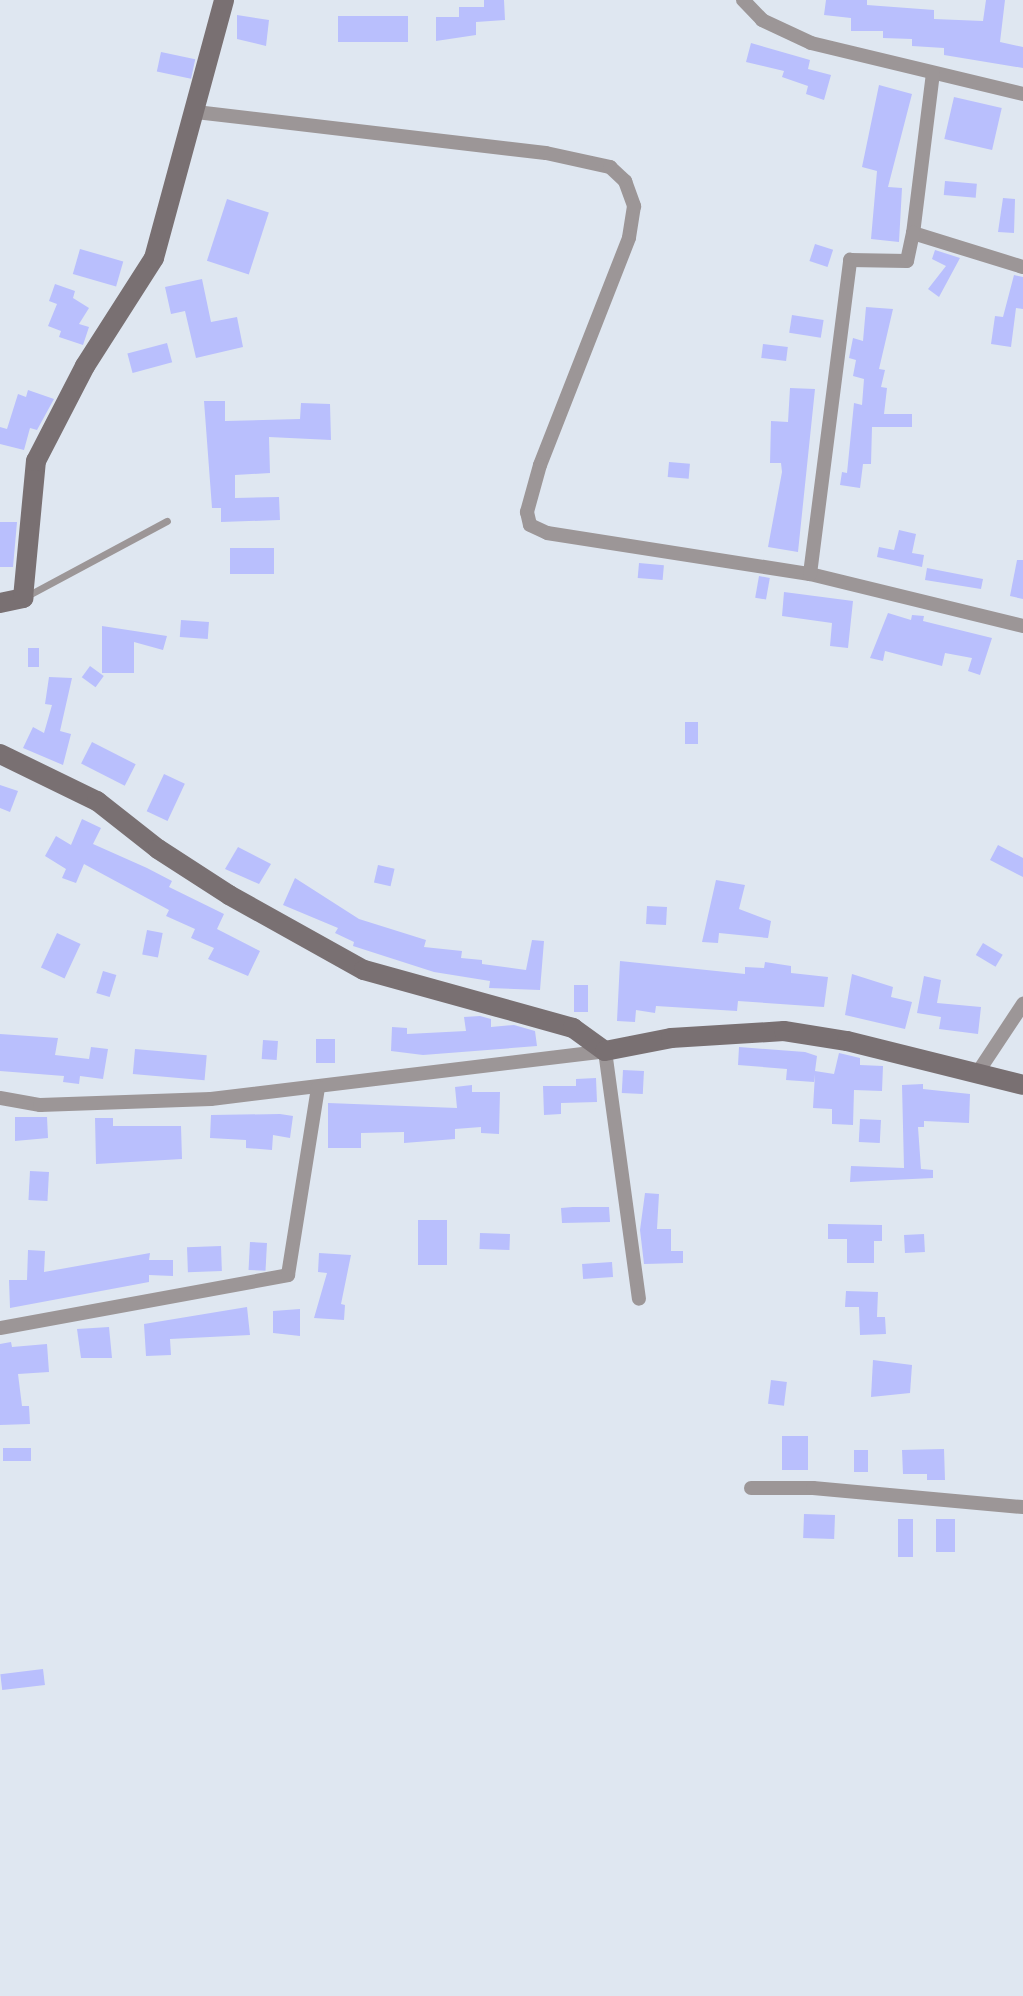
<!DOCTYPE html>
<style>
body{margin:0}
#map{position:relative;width:1023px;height:1996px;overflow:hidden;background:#dfe7f1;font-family:"Space Grotesk",sans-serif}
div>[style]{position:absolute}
.building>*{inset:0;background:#b9bffd;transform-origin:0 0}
.lane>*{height:7px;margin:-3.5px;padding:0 3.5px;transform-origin:3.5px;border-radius:3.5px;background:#9c9697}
.street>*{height:14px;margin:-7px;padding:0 7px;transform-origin:7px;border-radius:7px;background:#9c9697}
.secondary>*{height:20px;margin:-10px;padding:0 10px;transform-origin:10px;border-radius:10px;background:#797072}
span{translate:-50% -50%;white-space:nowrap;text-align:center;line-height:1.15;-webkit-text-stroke:8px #ecf4fe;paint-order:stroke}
</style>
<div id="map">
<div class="building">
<div style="clip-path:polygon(484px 0,504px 0,505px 20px,476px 22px,476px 35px,436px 41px,436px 17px,459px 17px,459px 7px,484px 7px)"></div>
<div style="clip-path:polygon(826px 0,867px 0,867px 5px,934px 10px,934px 19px,983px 21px,986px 0,1005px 0,1000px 42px,1023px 47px,1023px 68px,944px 55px,944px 48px,912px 46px,912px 39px,883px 38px,883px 31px,851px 31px,851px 18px,824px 15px)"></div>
<div style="clip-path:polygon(237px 15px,269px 20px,266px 46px,237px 39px)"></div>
<div style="left:338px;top:16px;width:70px;height:26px"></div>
<div style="clip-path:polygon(751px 43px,810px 60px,808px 69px,831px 75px,824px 100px,806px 94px,808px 86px,782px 77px,784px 71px,746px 62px)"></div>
<div style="left:161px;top:52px;width:35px;height:20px;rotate:12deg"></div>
<div style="clip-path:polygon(879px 85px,912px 94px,888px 187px,902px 188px,899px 242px,871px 239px,877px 171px,862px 167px)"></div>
<div style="left:954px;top:97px;width:49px;height:43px;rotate:13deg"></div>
<div style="left:945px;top:181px;width:32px;height:14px;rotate:5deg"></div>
<div style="clip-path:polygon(1003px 198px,1015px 199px,1014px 233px,998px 232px)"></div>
<div style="left:227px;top:199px;width:44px;height:65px;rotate:18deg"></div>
<div style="left:815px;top:244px;width:19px;height:18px;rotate:18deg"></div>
<div style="left:80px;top:249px;width:45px;height:26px;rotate:16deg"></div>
<div style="clip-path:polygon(935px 250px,960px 258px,939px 297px,928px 289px,946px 266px,932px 259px)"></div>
<div style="clip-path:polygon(1014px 275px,1023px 277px,1023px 309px,1016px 308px,1011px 347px,991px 344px,995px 316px,1003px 317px)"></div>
<div style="clip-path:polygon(202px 279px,211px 322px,237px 317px,243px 347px,196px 358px,185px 311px,171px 314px,165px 287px)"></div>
<div style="clip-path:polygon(55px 284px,75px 291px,73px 298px,89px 308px,79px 324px,89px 327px,83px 345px,59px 337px,61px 331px,48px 326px,57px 304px,49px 301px)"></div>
<div style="clip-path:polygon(866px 307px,893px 309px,879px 369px,885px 370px,881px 387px,887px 388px,884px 414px,912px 414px,912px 427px,872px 427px,871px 464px,863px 464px,860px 488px,840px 485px,842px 472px,847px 473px,854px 403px,862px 405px,864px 379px,853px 376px,856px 360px,849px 358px,853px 338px,863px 341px)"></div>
<div style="left:792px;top:315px;width:32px;height:18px;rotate:9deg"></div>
<div style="left:167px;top:343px;width:20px;height:41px;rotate:75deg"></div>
<div style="left:763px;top:344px;width:25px;height:14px;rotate:7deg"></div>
<div style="clip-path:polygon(790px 388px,815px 389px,798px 552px,768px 547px,782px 472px,781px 463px,770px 463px,771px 421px,788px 422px)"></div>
<div style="clip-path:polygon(28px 390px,54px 399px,37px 430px,30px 428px,24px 450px,0 444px,0 427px,7px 429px,18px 394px,26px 397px)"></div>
<div style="clip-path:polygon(204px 401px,225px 401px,225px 421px,300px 419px,301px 403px,330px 404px,331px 440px,269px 437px,270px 473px,235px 475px,235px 498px,279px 497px,280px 520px,221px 522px,221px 508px,212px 508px)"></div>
<div style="left:669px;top:462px;width:21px;height:15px;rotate:5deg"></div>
<div style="clip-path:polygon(0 522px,17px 522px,13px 567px,0 567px)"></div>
<div style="clip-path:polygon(899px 530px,916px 534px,912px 553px,924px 555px,922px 567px,877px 557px,879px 547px,894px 550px)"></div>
<div style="left:230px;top:548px;width:44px;height:26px"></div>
<div style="clip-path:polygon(1017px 560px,1023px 560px,1023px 599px,1010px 596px)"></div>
<div style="left:639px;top:563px;width:25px;height:15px;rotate:5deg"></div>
<div style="clip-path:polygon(927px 568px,983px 579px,981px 589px,925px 580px)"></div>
<div style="left:759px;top:576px;width:11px;height:22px;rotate:10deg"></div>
<div style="clip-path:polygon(784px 592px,853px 601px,848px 648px,830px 646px,832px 623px,782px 616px)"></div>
<div style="clip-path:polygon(888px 613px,911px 620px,912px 615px,924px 616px,923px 621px,992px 638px,980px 675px,968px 671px,972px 658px,945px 653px,942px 666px,885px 651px,883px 661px,870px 658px)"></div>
<div style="left:181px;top:620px;width:28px;height:17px;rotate:4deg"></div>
<div style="clip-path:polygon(102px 626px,167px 636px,163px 650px,134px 642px,134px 673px,102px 673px)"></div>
<div style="left:28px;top:648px;width:11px;height:19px"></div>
<div style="left:90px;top:666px;width:17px;height:14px;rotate:36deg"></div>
<div style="clip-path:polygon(49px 677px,72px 678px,60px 731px,71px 734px,63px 765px,23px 748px,33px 727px,44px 733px,52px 705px,45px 704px)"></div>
<div style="left:685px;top:722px;width:13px;height:22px"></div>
<div style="left:92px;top:742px;width:49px;height:24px;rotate:27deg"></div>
<div style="left:164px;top:774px;width:23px;height:41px;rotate:25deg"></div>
<div style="clip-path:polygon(0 785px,18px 791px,10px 812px,0 808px)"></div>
<div style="clip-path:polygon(82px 819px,101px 828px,93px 844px,147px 868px,172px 881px,169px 887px,224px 914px,217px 929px,260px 951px,248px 976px,208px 959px,214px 948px,191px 938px,195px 929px,166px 916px,169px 910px,84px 864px,76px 883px,62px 878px,66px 869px,45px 856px,56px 836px,71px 845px)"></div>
<div style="clip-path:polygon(998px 845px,1023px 858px,1023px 877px,990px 860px)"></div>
<div style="clip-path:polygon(238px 847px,271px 864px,259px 884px,225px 869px)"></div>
<div style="left:378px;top:865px;width:17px;height:18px;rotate:13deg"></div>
<div style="clip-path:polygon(295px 878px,359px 919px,426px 940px,424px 947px,462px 951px,461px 958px,482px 960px,482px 964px,526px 970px,532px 940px,544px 941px,540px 990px,489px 988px,490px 981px,434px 972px,353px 946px,354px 942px,335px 933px,338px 928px,283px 905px)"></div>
<div style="clip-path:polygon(716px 880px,745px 885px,739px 909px,771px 921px,768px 938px,719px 933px,718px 943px,702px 942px)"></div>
<div style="left:647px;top:906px;width:20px;height:18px;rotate:3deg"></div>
<div style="left:147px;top:930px;width:16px;height:25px;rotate:11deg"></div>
<div style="left:57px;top:933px;width:26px;height:38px;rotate:25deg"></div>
<div style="left:983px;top:943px;width:23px;height:14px;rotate:31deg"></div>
<div style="clip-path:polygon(620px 961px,745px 974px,745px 967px,764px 968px,765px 962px,791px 966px,791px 973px,828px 977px,824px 1007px,738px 1001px,737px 1011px,656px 1006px,655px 1013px,636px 1010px,635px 1022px,617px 1021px)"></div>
<div style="left:103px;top:971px;width:14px;height:23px;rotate:17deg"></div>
<div style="clip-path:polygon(852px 974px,893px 987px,891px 997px,912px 1002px,905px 1029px,845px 1015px)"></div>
<div style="clip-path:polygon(924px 976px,941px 980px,937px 1003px,981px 1007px,978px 1034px,939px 1029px,941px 1017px,917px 1013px)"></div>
<div style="left:574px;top:985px;width:14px;height:27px"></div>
<div style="clip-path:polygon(480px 1016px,491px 1019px,491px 1027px,514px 1025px,535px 1031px,537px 1046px,423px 1055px,391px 1051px,392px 1027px,407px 1028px,407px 1034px,466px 1031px,464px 1017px)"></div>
<div style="clip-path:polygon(0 1034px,58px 1038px,55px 1055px,89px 1059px,91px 1047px,108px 1049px,103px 1079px,80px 1076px,79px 1084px,63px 1082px,64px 1076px,0 1071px)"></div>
<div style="left:316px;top:1039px;width:19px;height:24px"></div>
<div style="left:263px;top:1040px;width:15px;height:19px;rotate:4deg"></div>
<div style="clip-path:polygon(739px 1047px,805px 1052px,817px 1056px,815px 1071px,834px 1074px,839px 1053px,860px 1058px,860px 1065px,883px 1066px,882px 1091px,854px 1090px,853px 1125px,832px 1124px,832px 1109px,813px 1108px,815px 1074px,814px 1082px,786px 1080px,787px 1069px,738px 1065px)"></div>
<div style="left:135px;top:1049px;width:72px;height:25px;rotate:5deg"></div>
<div style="left:623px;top:1070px;width:21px;height:23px;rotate:3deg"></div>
<div style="clip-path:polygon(596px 1078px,597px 1102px,561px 1103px,561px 1114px,544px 1115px,543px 1086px,576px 1086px,576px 1079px)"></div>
<div style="clip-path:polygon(923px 1084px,923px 1089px,970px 1094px,969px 1123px,924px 1121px,924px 1127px,918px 1127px,921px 1169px,933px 1170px,933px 1178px,850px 1182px,851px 1166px,904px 1168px,902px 1085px)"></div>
<div style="clip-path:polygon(472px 1085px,472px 1092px,500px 1092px,499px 1134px,481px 1133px,481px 1127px,455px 1129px,455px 1139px,404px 1143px,404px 1132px,361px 1133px,361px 1148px,328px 1148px,328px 1103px,457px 1108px,455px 1087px)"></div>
<div style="clip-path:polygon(280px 1114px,293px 1116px,290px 1138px,273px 1135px,272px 1150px,246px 1148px,246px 1140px,210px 1138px,211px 1115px)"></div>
<div style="clip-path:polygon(15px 1117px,47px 1117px,48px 1138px,15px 1141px)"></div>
<div style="clip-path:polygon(95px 1118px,113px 1118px,113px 1126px,181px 1126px,182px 1159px,96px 1164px)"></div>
<div style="left:860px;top:1119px;width:21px;height:23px;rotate:3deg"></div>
<div style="left:30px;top:1171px;width:19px;height:29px;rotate:3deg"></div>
<div style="clip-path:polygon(645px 1193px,659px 1194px,657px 1229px,671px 1229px,671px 1251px,683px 1251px,683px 1263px,644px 1264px,640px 1230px)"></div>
<div style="clip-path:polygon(573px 1207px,609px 1207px,610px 1222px,562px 1223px,561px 1208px)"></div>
<div style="left:418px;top:1220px;width:29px;height:45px"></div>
<div style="clip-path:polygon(828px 1224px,882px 1225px,882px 1241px,874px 1241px,874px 1263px,847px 1263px,847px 1239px,828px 1239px)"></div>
<div style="left:480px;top:1233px;width:30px;height:16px;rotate:2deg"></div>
<div style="left:924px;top:1234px;width:18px;height:20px;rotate:87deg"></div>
<div style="left:250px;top:1242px;width:17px;height:28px;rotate:3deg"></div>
<div style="left:221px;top:1246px;width:25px;height:34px;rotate:88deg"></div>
<div style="clip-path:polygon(28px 1250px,45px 1251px,44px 1272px,150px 1253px,149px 1260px,173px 1260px,173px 1276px,149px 1275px,149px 1282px,10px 1308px,9px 1280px,27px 1280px)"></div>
<div style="clip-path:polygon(319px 1253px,351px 1255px,341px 1304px,345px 1305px,344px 1320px,314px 1318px,327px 1273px,318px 1272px)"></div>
<div style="left:612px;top:1262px;width:15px;height:30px;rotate:86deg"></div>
<div style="clip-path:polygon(846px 1291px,878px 1292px,877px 1317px,885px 1317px,886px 1334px,860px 1335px,859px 1307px,845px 1307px)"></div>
<div style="clip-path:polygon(247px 1307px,250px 1335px,170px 1339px,171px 1355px,146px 1356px,144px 1324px)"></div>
<div style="clip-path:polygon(300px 1309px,300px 1336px,273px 1333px,273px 1311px)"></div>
<div style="clip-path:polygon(109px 1327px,112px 1358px,81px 1358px,77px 1329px)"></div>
<div style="clip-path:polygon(11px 1342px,12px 1347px,47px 1344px,49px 1372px,18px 1374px,22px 1406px,29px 1406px,30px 1424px,0 1425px,0 1344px)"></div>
<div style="clip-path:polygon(873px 1360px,912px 1365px,910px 1393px,871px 1397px)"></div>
<div style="left:771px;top:1380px;width:16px;height:24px;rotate:7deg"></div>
<div style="left:782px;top:1436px;width:26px;height:34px"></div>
<div style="left:3px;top:1448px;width:28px;height:13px"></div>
<div style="clip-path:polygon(944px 1449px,945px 1480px,927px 1480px,927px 1474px,903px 1474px,902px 1450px)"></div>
<div style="left:854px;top:1450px;width:14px;height:22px"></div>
<div style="left:804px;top:1514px;width:31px;height:24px;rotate:2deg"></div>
<div style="left:913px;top:1519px;width:38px;height:15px;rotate:90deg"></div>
<div style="left:936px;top:1519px;width:19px;height:33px"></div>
<div style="left:43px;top:1669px;width:16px;height:43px;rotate:83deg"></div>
</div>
<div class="lane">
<div style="left:25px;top:597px;width:161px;rotate:-28.2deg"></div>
</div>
<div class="street">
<div style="left:743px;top:0;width:28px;rotate:46deg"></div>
<div style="left:762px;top:20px;width:54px;rotate:25.1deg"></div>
<div style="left:811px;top:43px;width:218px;rotate:13.5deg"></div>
<div style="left:933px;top:73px;width:161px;rotate:97.1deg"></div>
<div style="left:913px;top:233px;width:115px;rotate:17.2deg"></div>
<div style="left:196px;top:112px;width:352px;rotate:6.7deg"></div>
<div style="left:546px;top:153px;width:66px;rotate:12.3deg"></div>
<div style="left:610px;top:167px;width:21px;rotate:43deg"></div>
<div style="left:625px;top:181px;width:27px;rotate:70deg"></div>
<div style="left:634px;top:206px;width:32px;rotate:99deg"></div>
<div style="left:629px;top:238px;width:244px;rotate:111.4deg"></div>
<div style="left:540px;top:465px;width:49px;rotate:105.5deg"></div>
<div style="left:527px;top:512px;width:13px;rotate:77deg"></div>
<div style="left:530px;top:525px;width:19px;rotate:25deg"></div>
<div style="left:547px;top:533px;width:266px;rotate:8.9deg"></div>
<div style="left:810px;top:574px;width:219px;rotate:13.7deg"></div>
<div style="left:810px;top:574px;width:317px;rotate:-82.7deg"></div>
<div style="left:850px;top:260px;width:57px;rotate:1deg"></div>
<div style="left:907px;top:261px;width:29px;rotate:-78deg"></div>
<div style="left:978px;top:1072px;width:82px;rotate:-56.5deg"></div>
<div style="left:0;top:1098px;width:41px;rotate:9.9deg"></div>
<div style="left:40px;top:1105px;width:171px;rotate:-2deg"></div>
<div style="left:211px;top:1099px;width:397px;rotate:-6.9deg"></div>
<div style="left:605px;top:1051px;width:250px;rotate:82.2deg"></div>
<div style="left:0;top:1328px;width:293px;rotate:-10.4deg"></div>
<div style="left:288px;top:1275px;width:190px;rotate:-80.9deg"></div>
<div style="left:751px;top:1488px;width:62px"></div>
<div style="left:813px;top:1488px;width:211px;rotate:5.2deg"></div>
</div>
<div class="secondary">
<div style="left:0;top:603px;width:24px;rotate:-12deg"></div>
<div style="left:23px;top:598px;width:138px;rotate:-84.6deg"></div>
<div style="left:36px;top:461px;width:107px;rotate:-62.7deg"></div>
<div style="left:85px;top:366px;width:128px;rotate:-57.4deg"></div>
<div style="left:154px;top:258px;width:267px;rotate:-74.8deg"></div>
<div style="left:0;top:754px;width:108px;rotate:25.9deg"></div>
<div style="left:97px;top:801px;width:78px;rotate:38.2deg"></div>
<div style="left:158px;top:849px;width:85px;rotate:32.9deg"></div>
<div style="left:229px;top:895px;width:154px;rotate:29.1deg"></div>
<div style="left:364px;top:970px;width:217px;rotate:15.5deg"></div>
<div style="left:573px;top:1028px;width:39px;rotate:36deg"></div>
<div style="left:605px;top:1051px;width:67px;rotate:-11.1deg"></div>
<div style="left:671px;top:1038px;width:113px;rotate:-3.5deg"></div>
<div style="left:784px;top:1031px;width:64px;rotate:9deg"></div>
<div style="left:847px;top:1041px;width:181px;rotate:14deg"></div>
</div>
</div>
